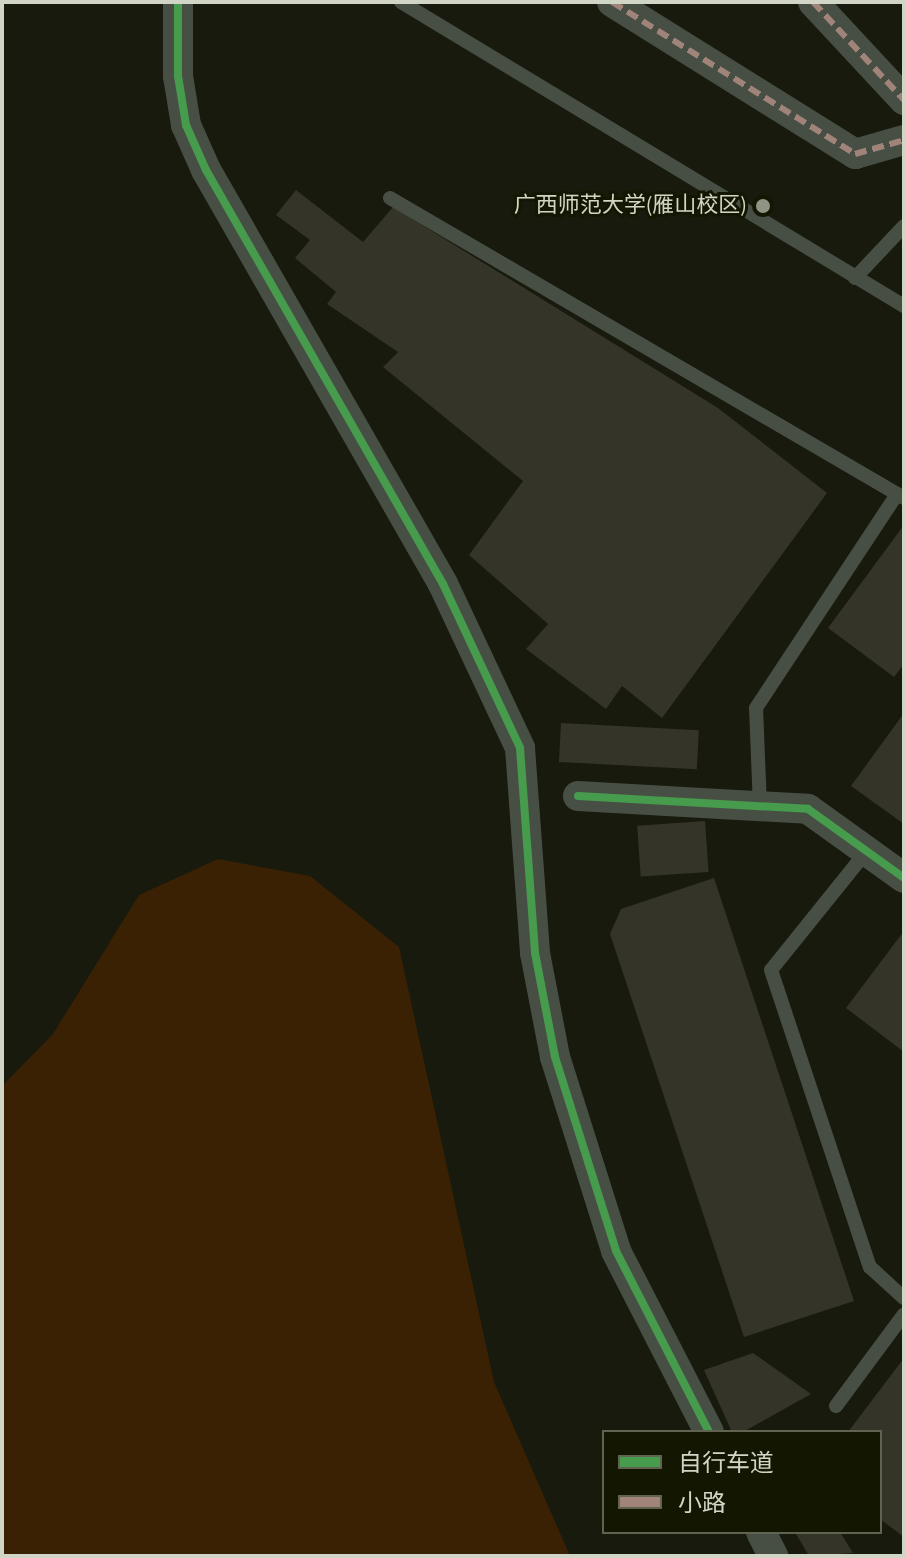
<!DOCTYPE html>
<meta charset="utf-8">
<style>
body{margin:0}
#map{position:relative;width:906px;height:1558px;overflow:hidden;background:#181a0d;font-family:"Source Sans 3","Noto Sans SC",sans-serif}
div>[style]{position:absolute}
.green>*{inset:0;background:#3a2104}
.building>*{inset:0;background:#353429;transform-origin:0 0}
.service>*{height:14px;margin:-7px;padding:0 7px;transform-origin:7px;border-radius:7px;background:#474f45}
.minor>*{height:30px;margin:-15px;padding:0 15px;transform-origin:15px;border-radius:15px;background:#474f45}
.quiet>*{height:6px;margin-top:-3px;transform-origin:0;background:repeating-linear-gradient(90deg,#a18479 0 12px,transparent 0 18px)}
.cycleway>*{height:8px;margin:-4px;padding:0 4px;transform-origin:4px;border-radius:4px;background:#469c4c}
.dots>*{width:22px;height:22px;translate:-50% -50%;box-sizing:border-box;border:4px solid #131701;border-radius:50%}
span{translate:-50% -50%;white-space:nowrap;text-align:center;line-height:1.15;-webkit-text-stroke:6px #131701;paint-order:stroke}
.poi-label{font-size:22px;color:#d1d5c6}
.right{translate:-100% -50%;text-align:right}
.frame{position:absolute;inset:0;border:4px solid #d1d5c6;pointer-events:none}
.legend{position:absolute;left:602px;top:1430px;width:280px;height:104px;box-sizing:border-box;background:#131701;border:2px solid #5f6350;margin:0;padding:10px 14px;list-style:none;font-size:24px;color:#d1d5c6}
.legend li{display:flex;align-items:center;gap:16px;height:40px}
.legend b{width:40px;border:2px solid #5f6350}
</style>
<div id="map">
<div class="green">
<div style="clip-path:polygon(218px 859px,310px 876px,399px 947px,494px 1382px,570px 1556px,2px 1556px,2px 1086px,53px 1034px,139px 895px)"></div>
</div>
<div class="building">
<div style="clip-path:polygon(296px 190px,363px 242px,393px 207px,718px 408px,827px 493px,662px 718px,622px 686px,606px 709px,526px 649px,548px 624px,469px 555px,523px 481px,383px 367px,398px 352px,327px 304px,336px 292px,295px 258px,310px 240px,276px 215px)"></div>
<div style="clip-path:polygon(904px 525px,904px 664px,894px 677px,828px 628px)"></div>
<div style="clip-path:polygon(904px 713px,904px 824px,851px 786px)"></div>
<div style="left:561px;top:723px;width:138px;height:39px;rotate:3deg"></div>
<div style="left:705px;top:821px;width:51px;height:68px;rotate:86deg"></div>
<div style="clip-path:polygon(714px 878px,854px 1301px,744px 1337px,610px 934px,621px 909px)"></div>
<div style="clip-path:polygon(904px 931px,904px 1052px,846px 1008px)"></div>
<div style="clip-path:polygon(753px 1353px,811px 1394px,743px 1432px,732px 1432px,704px 1370px)"></div>
<div style="clip-path:polygon(904px 1358px,904px 1537px,880px 1519px,880px 1432px,848px 1432px)"></div>
<div style="clip-path:polygon(795px 1532px,840px 1532px,853px 1553px,809px 1556px)"></div>
</div>
<div class="service">
<div style="left:401px;top:2px;width:588px;rotate:31.15deg"></div>
<div style="left:390px;top:198px;width:595px;rotate:30.27deg"></div>
<div style="left:855px;top:278px;width:71px;rotate:-46.7deg"></div>
<div style="left:760px;top:807px;width:99px;rotate:-92.3deg"></div>
<div style="left:756px;top:708px;width:256px;rotate:-56.6deg"></div>
<div style="left:866px;top:852px;width:151px;rotate:128.8deg"></div>
<div style="left:771px;top:970px;width:313px;rotate:71.6deg"></div>
<div style="left:870px;top:1267px;width:46px;rotate:42.4deg"></div>
<div style="left:836px;top:1406px;width:114px;rotate:-53.5deg"></div>
</div>
<div class="minor">
<div style="left:178px;top:2px;width:74px;rotate:90deg"></div>
<div style="left:178px;top:76px;width:50px;rotate:80.7deg"></div>
<div style="left:186px;top:125px;width:49px;rotate:66deg"></div>
<div style="left:206px;top:170px;width:477px;rotate:60.2deg"></div>
<div style="left:443px;top:584px;width:181px;rotate:64.8deg"></div>
<div style="left:520px;top:748px;width:206px;rotate:85.8deg"></div>
<div style="left:535px;top:953px;width:106px;rotate:79.1deg"></div>
<div style="left:555px;top:1057px;width:203px;rotate:72.5deg"></div>
<div style="left:616px;top:1251px;width:203px;rotate:62.8deg"></div>
<div style="left:612px;top:2px;width:287px;rotate:32deg"></div>
<div style="left:855px;top:154px;width:51px;rotate:-15.9deg"></div>
<div style="left:813px;top:2px;width:134px;rotate:47.1deg"></div>
<div style="left:578px;top:796px;width:230px;rotate:3.2deg"></div>
<div style="left:808px;top:809px;width:118px;rotate:35.7deg"></div>
<div style="left:761px;top:1532px;width:27px;rotate:63deg"></div>
</div>
<div class="quiet">
<div style="left:612px;top:2px;width:287px;rotate:32deg"></div>
<div style="left:855px;top:154px;width:51px;rotate:-15.9deg"></div>
<div style="left:813px;top:2px;width:134px;rotate:47.1deg"></div>
</div>
<div class="cycleway">
<div style="left:178px;top:2px;width:74px;rotate:90deg"></div>
<div style="left:178px;top:76px;width:50px;rotate:80.7deg"></div>
<div style="left:186px;top:125px;width:49px;rotate:66deg"></div>
<div style="left:206px;top:170px;width:477px;rotate:60.2deg"></div>
<div style="left:443px;top:584px;width:181px;rotate:64.8deg"></div>
<div style="left:520px;top:748px;width:206px;rotate:85.8deg"></div>
<div style="left:535px;top:953px;width:106px;rotate:79.1deg"></div>
<div style="left:555px;top:1057px;width:203px;rotate:72.5deg"></div>
<div style="left:616px;top:1251px;width:203px;rotate:62.8deg"></div>
<div style="left:578px;top:796px;width:230px;rotate:3.2deg"></div>
<div style="left:808px;top:809px;width:118px;rotate:35.7deg"></div>
</div>
<div class="dots">
<div style="left:763px;top:206px;background:#909485"></div>
</div>
<div class="poi-label">
<span class="right" style="left:747px;top:206px">广西师范大学(雁山校区)</span>
</div>
<div class="frame"></div>
<ul class="legend">
<li><b style="height:10px;background:#469c4c"></b>自行车道</li>
<li><b style="height:10px;background:#a18479"></b>小路</li>
</ul>
</div>
